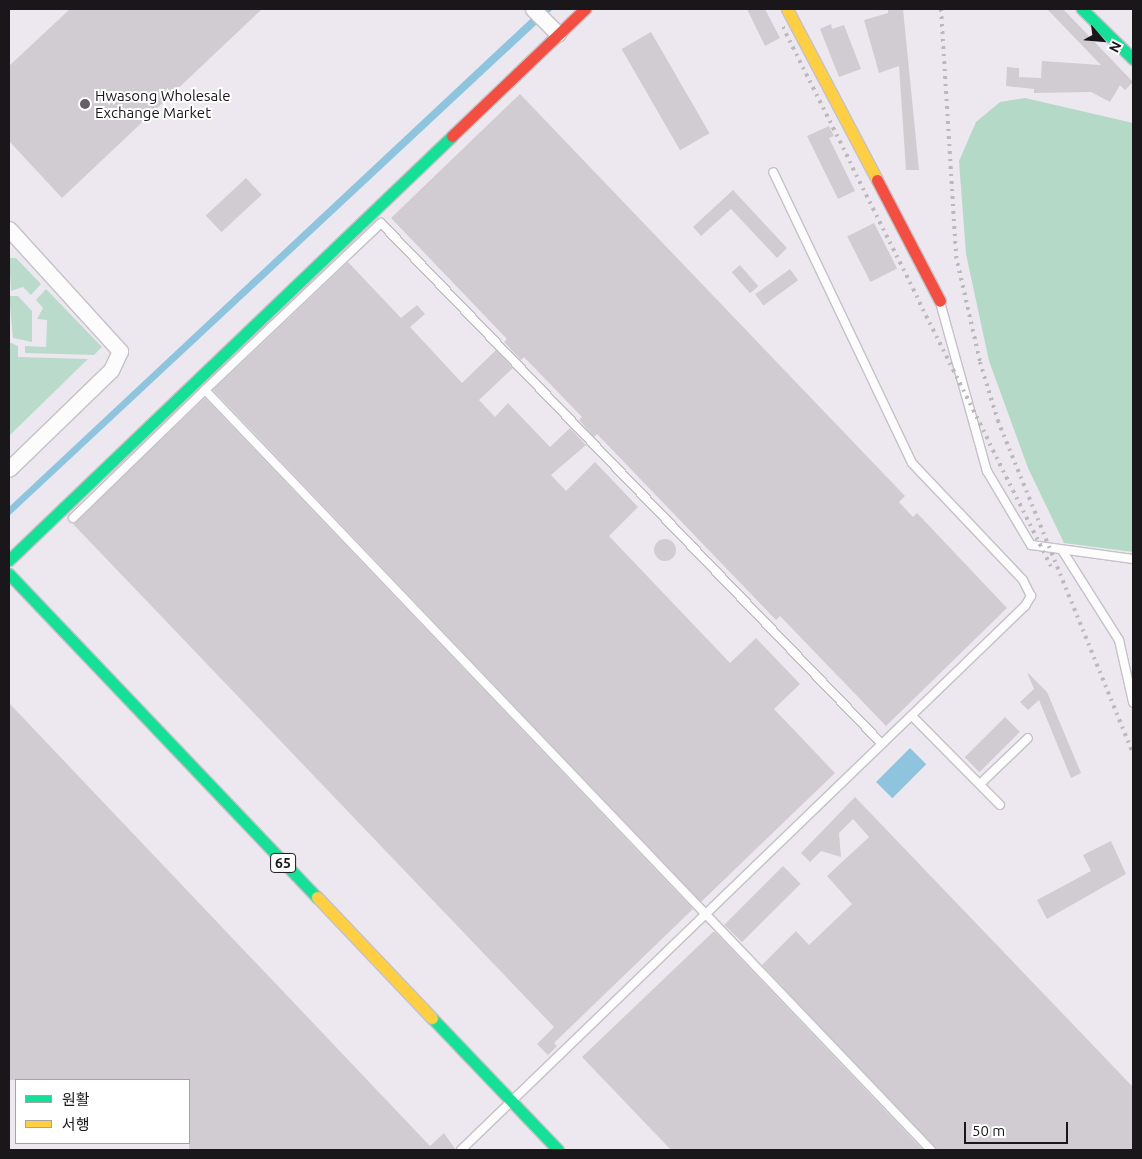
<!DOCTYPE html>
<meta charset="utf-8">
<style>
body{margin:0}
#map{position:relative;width:1142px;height:1159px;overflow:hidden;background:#ede8f0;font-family:Ubuntu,"Noto Sans KR",sans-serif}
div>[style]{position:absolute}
.green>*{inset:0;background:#badbcb}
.forest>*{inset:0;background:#b4d9c6}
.water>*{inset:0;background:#8fc4de;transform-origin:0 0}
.building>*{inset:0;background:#d0ccd2;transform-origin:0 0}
.round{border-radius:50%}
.roads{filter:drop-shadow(1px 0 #c5c1c7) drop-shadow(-1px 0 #c5c1c7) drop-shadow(0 1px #c5c1c7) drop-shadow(0 -1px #c5c1c7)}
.lane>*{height:8px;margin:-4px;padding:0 4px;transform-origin:4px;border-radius:4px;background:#fcfcfd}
.street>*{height:15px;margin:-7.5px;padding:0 7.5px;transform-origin:7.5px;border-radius:7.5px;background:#fcfcfd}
.fast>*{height:11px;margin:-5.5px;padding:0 5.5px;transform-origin:5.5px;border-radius:5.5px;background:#16e098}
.slow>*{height:11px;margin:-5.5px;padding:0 5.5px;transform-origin:5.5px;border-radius:5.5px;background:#ffcf43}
.jam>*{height:11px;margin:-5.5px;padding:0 5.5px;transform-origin:5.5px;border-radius:5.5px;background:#f24e42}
.rail>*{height:4px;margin-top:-2px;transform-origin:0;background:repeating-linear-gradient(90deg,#bab8ba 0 2.5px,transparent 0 7.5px)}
.dots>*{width:14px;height:14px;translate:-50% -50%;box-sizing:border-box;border:2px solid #fff;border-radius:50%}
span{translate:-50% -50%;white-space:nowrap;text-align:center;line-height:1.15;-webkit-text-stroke:4px #fff;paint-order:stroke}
.shield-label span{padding:1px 4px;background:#fff;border:1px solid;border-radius:4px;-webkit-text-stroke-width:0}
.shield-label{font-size:14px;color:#1a171b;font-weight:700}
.poi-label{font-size:15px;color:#1a171b}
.left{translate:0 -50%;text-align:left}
.frame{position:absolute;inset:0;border:10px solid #1a171b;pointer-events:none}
.legend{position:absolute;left:15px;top:1079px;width:175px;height:65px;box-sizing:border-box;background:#fff;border:1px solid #a3a2a4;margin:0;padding:6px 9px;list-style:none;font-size:15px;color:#1a171b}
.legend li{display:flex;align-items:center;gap:10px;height:25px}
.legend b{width:25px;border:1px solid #a3a2a4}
.north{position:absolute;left:1077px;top:15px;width:50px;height:50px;-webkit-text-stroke:4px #fff;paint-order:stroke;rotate:117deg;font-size:14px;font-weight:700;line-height:20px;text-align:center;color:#1a171b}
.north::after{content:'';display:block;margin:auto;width:18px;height:22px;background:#1a171b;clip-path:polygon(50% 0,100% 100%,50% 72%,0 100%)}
.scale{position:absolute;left:964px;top:1122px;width:104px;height:22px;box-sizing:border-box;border:2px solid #1a171b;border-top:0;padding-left:6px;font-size:15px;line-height:18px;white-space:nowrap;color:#1a171b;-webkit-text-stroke:4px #fff;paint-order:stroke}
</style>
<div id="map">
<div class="green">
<div style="clip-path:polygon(9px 258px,16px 258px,41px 284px,31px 295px,23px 287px,11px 291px)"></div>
<div style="clip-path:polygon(46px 289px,102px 347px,94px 355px,25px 353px,25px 346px,46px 347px,47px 320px,37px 319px,43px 308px,36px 300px)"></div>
<div style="clip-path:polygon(9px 296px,18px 296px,32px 311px,32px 342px,13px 338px)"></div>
<div style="clip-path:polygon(9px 342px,18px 346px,18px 357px,88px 359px,9px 436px)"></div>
</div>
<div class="forest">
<div style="clip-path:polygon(1025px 98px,1133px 123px,1133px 552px,1064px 543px,1028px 468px,989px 361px,966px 254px,959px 161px,976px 122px,1000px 102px)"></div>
</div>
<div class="water">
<div style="clip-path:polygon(541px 9px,553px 9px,9px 516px,9px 507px)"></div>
<div style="left:910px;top:748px;width:23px;height:48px;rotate:45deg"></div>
</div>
<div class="building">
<div style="clip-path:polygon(70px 9px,262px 9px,62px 198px,9px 141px,9px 66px)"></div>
<div style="clip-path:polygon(747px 9px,765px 9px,780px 38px,765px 46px)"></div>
<div style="clip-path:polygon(888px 9px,903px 9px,919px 170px,906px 170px,899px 66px,879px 73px,864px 20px,888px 13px)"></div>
<div style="clip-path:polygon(1047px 9px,1063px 9px,1133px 82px,1125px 90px,1120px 85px,1110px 102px,1091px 92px,1034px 93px,1034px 89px,1006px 86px,1007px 67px,1019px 68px,1019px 77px,1041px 78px,1042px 61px,1101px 65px)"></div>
<div style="clip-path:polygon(831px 24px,832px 29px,844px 25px,861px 69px,839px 77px,820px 29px)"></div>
<div style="left:651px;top:32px;width:117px;height:34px;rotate:60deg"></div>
<div style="clip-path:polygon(520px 94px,905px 496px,899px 502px,913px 517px,917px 513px,1007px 608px,886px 726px,780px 616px,776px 620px,597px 434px,594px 437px,579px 420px,582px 417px,524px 357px,521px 360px,504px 342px,507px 339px,391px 218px)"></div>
<div style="clip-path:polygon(829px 126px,834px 136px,829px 138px,855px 191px,838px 199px,807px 136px)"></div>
<div style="left:246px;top:178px;width:23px;height:55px;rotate:47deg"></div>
<div style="clip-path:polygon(733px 190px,787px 248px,777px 258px,731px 209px,701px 236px,693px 227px)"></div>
<div style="left:874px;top:223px;width:51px;height:30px;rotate:63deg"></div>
<div style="clip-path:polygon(348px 262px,401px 318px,417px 305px,425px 314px,410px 327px,462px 383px,496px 350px,513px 368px,479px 400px,495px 417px,508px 403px,550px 447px,570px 428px,586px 445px,551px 475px,566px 491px,595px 462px,638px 507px,609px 536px,730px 663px,756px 638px,800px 684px,774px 709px,835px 773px,701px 902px,213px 390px)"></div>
<div style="left:740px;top:265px;width:28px;height:11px;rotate:49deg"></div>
<div style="left:790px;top:269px;width:14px;height:43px;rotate:54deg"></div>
<div style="clip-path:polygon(205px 398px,693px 909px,554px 1043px,557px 1046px,548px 1055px,537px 1044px,554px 1027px,73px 524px)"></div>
<div class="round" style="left:654px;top:539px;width:22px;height:22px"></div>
<div style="clip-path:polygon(1027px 672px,1047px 692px,1081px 773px,1071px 778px,1039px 700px,1028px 710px,1020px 702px,1034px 689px)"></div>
<div style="clip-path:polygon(9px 703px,430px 1146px,444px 1133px,456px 1150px,189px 1150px,189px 1080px,9px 1080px)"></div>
<div style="left:1005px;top:717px;width:21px;height:57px;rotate:45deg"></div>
<div style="clip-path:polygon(855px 797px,1133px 1087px,1133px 1150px,936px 1150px,762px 965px,796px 931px,809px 945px,852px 904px,827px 876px,869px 837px,853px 819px,839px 833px,841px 857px,821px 851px,810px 862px,801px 853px)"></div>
<div style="clip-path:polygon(1111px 841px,1126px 874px,1047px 919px,1037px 900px,1091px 871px,1083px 855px)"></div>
<div style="left:783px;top:866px;width:25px;height:83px;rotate:45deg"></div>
<div style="clip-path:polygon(713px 932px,715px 932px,923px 1150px,671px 1150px,582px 1057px)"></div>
</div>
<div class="roads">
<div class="lane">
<div style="left:940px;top:302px;width:175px;rotate:74.5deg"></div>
<div style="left:987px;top:471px;width:86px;rotate:59.3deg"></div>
<div style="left:1031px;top:545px;width:103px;rotate:7.8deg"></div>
<div style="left:73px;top:518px;width:184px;rotate:-44.1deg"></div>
<div style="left:1062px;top:550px;width:107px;rotate:57.7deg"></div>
<div style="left:1119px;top:640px;width:64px;rotate:77.3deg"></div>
<div style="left:912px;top:716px;width:125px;rotate:45.3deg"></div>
<div style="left:882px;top:744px;width:723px;rotate:-133.88deg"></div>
<div style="left:381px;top:223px;width:243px;rotate:136.5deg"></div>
<div style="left:205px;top:390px;width:1051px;rotate:46.31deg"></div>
<div style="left:980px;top:784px;width:66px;rotate:-43.8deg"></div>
<div style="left:461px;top:1150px;width:784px;rotate:-43.97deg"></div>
<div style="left:1025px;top:606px;width:12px;rotate:-59deg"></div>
<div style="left:1031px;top:596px;width:18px;rotate:-117deg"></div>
<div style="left:1023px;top:580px;width:161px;rotate:-133.5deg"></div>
<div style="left:912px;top:463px;width:322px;rotate:-115.5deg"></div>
</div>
<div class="street">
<div style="left:533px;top:9px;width:35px;rotate:45deg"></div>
<div style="left:9px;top:229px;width:165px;rotate:47.7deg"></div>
<div style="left:120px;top:351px;width:21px;rotate:115deg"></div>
<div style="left:111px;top:370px;width:142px;rotate:135.9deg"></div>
</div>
<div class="fast">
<div style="left:1082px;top:9px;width:71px;rotate:44.4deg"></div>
<div style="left:9px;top:560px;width:613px;rotate:-43.74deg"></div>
<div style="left:9px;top:574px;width:446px;rotate:46.4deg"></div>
<div style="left:432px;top:1018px;width:182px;rotate:46.3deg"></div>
</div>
<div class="slow">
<div style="left:787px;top:9px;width:193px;rotate:62.2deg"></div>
<div style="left:317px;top:897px;width:167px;rotate:46.5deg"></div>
</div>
<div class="jam">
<div style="left:452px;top:136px;width:184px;rotate:-43.7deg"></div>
<div style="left:877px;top:180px;width:136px;rotate:62.5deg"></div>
</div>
</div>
<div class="rail">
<div style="left:941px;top:9px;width:247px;rotate:86.5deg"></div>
<div style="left:956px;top:256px;width:109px;rotate:77.2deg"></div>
<div style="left:980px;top:362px;width:62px;rotate:73deg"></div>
<div style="left:998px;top:421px;width:359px;rotate:67.9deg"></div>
<div style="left:783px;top:27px;width:605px;rotate:63.6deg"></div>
</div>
<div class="dots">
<div style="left:85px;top:104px;background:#646066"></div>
</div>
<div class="shield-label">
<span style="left:283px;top:863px">65</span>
</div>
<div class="poi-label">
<span class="left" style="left:95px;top:104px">Hwasong Wholesale<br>Exchange Market</span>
</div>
<div class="frame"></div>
<ul class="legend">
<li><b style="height:6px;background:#16e098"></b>원활</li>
<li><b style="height:6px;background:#ffcf43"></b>서행</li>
</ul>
<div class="north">N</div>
<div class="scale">50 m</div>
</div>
